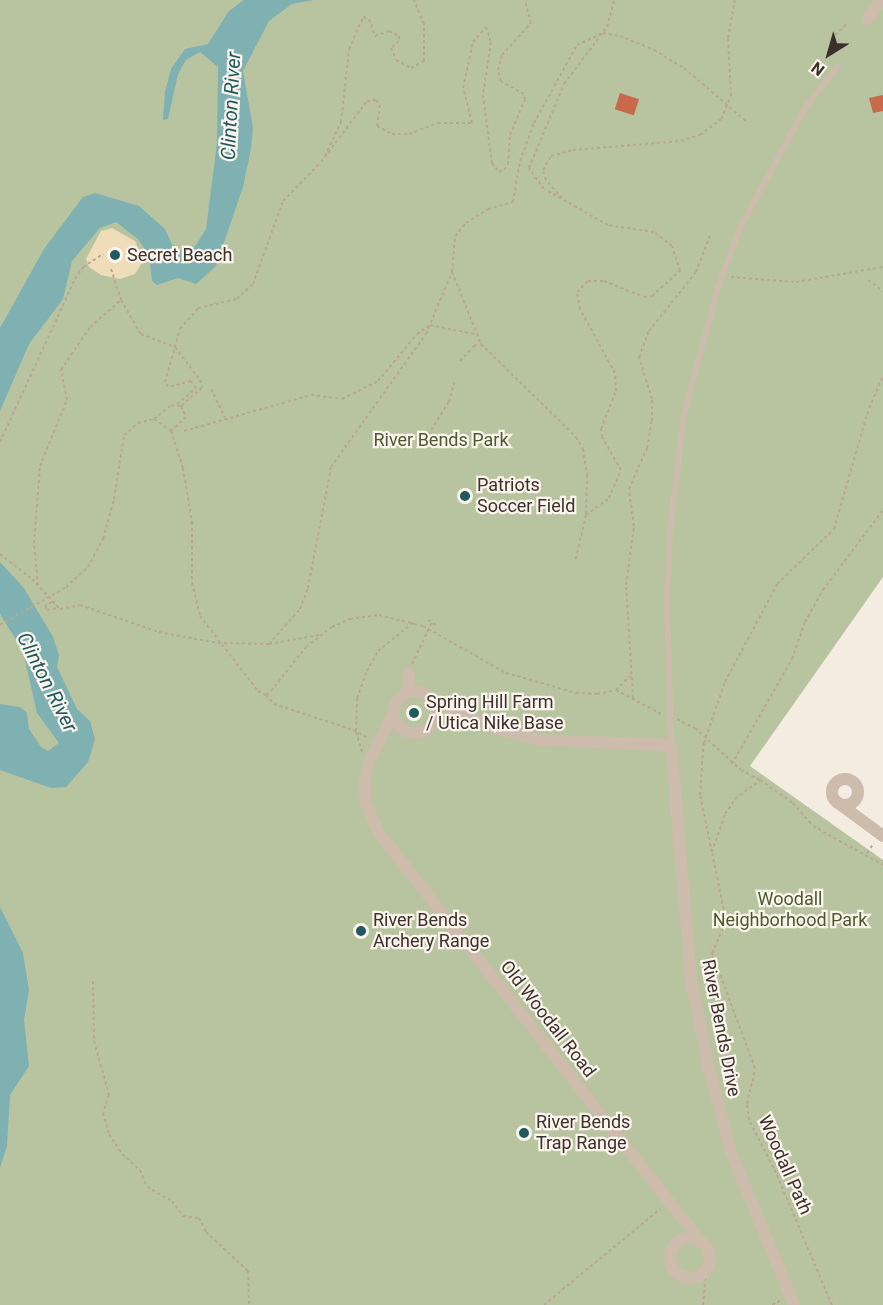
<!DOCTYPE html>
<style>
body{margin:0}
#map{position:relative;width:883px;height:1305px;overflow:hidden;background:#f4ebe1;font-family:Roboto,sans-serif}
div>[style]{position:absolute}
.green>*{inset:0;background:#b8c4a0}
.sand>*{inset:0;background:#efdcb8}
.water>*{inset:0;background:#7fb0b2}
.building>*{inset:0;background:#c8694b;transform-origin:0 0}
.path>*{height:2px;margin-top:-1px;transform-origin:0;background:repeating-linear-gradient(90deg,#b9a596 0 3px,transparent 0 6px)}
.lane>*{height:6px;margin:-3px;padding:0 3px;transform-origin:3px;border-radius:3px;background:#cdbbac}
.street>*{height:12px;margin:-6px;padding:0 6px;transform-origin:6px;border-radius:6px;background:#cdbbac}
.street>.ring{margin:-6px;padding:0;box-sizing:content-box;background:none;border:12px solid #cdbbac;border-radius:50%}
.dots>*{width:16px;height:16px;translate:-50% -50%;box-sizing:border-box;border:3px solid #fbf5ee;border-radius:50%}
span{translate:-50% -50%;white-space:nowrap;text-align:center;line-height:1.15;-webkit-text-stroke:4.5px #fbf5ee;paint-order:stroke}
.poi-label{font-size:18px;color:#3b302b}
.left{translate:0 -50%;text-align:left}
.park-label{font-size:18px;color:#4a5a2e}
.street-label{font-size:18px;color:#3b302b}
.water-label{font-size:20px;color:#1f5a5e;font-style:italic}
.north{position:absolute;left:799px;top:24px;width:60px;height:60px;-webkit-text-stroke:4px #fbf5ee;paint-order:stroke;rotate:217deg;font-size:16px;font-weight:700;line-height:24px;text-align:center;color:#3b302b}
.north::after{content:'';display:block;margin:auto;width:21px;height:27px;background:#3b302b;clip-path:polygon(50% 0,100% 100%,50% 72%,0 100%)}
</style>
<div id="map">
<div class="green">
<div style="clip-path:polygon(0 0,883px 0,883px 577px,750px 766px,883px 860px,883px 1305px,0 1305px)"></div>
</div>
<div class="sand">
<div style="clip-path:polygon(112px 228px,135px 241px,143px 261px,135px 274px,120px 279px,101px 275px,89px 267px,86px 259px,101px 231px)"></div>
</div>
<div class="water">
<div style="clip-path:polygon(244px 0,314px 0,292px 4px,269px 21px,243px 71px,253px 128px,251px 149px,243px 187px,216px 266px,196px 284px,178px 278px,157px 285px,152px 281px,149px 256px,139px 240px,116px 222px,100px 228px,72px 261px,63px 299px,29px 344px,0 411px,0 328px,44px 249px,83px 197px,95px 193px,139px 206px,165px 229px,176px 253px,182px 249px,194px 248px,206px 229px,217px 143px,218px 67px,200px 52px,186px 60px,178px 74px,168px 119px,163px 120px,165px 92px,171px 69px,185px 49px,208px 44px,229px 11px)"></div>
<div style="clip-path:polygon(0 562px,24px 588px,53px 637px,59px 655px,57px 667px,77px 709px,90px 721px,95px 739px,88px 762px,66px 787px,51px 788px,0 770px,0 704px,20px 707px,27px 713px,29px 729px,41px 747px,48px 751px,59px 743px,37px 713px,23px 651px,0 614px)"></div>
<div style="clip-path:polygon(0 907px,23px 953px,29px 990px,24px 1020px,29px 1066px,10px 1095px,7px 1146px,0 1168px)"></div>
</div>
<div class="building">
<div style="left:620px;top:93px;width:20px;height:17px;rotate:18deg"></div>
<div style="clip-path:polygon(883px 95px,883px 111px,873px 113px,869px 98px)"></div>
</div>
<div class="path">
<div style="left:835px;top:35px;width:16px;rotate:-43deg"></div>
<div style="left:325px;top:156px;width:38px;rotate:-65deg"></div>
<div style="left:341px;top:122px;width:73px;rotate:-83.7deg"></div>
<div style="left:349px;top:49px;width:35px;rotate:-66deg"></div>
<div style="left:363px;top:17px;width:6px;rotate:18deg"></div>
<div style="left:369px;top:19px;width:18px;rotate:71deg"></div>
<div style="left:375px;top:36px;width:15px;rotate:-20deg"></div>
<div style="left:389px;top:31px;width:11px;rotate:27deg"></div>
<div style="left:399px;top:36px;width:5px;rotate:90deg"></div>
<div style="left:399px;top:41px;width:11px;rotate:139deg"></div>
<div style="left:391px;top:48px;width:13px;rotate:67deg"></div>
<div style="left:396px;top:60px;width:17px;rotate:28deg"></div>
<div style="left:411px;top:68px;width:15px;rotate:-28deg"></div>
<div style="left:424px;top:61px;width:37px;rotate:-90deg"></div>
<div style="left:424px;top:24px;width:26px;rotate:-113deg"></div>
<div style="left:562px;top:198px;width:24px;rotate:-132deg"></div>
<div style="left:546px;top:180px;width:10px;rotate:-107deg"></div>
<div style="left:543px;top:170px;width:16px;rotate:-60deg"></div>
<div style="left:551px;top:156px;width:23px;rotate:-15deg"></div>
<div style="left:573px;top:150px;width:108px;rotate:-4.8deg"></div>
<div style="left:681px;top:141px;width:20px;rotate:-18deg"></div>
<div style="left:700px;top:135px;width:26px;rotate:-37deg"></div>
<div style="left:721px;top:119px;width:25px;rotate:-67deg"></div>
<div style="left:731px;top:96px;width:58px;rotate:-93deg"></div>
<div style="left:728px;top:38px;width:39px;rotate:-80deg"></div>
<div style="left:111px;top:269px;width:33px;rotate:72deg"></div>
<div style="left:121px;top:300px;width:39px;rotate:60deg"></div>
<div style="left:141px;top:334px;width:36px;rotate:21deg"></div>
<div style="left:175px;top:347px;width:41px;rotate:52.9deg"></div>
<div style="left:200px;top:380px;width:8px;rotate:76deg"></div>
<div style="left:202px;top:388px;width:28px;rotate:139deg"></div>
<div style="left:452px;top:272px;width:78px;rotate:68.1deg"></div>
<div style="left:731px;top:277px;width:65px;rotate:4.4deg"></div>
<div style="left:796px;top:282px;width:88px;rotate:-9.8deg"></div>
<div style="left:868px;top:280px;width:19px;rotate:36deg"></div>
<div style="left:460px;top:361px;width:21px;rotate:-47deg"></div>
<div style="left:474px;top:346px;width:7px;rotate:-16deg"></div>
<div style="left:481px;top:344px;width:133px;rotate:44.4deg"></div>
<div style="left:576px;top:437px;width:14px;rotate:60deg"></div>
<div style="left:583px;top:449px;width:26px;rotate:81deg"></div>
<div style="left:587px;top:475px;width:40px;rotate:91.4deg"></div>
<div style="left:586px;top:515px;width:48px;rotate:103.2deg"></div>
<div style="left:211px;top:389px;width:32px;rotate:64deg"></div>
<div style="left:177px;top:404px;width:25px;rotate:-40deg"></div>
<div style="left:196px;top:388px;width:9px;rotate:-126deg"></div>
<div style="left:191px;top:381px;width:24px;rotate:165deg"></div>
<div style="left:168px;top:387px;width:6px;rotate:-121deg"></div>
<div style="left:165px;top:382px;width:55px;rotate:-74.2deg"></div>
<div style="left:180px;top:329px;width:28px;rotate:-49deg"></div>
<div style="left:198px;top:308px;width:40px;rotate:-13deg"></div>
<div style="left:237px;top:299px;width:22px;rotate:-43deg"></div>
<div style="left:253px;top:284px;width:88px;rotate:-70.1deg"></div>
<div style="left:283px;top:201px;width:54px;rotate:-45.7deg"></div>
<div style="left:321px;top:162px;width:76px;rotate:-53deg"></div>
<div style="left:367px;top:101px;width:9px;rotate:-6deg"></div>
<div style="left:376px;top:100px;width:6px;rotate:51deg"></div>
<div style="left:380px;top:105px;width:21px;rotate:98deg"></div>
<div style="left:377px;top:126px;width:17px;rotate:28deg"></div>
<div style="left:392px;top:134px;width:17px"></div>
<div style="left:409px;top:134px;width:31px;rotate:-21deg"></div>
<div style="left:438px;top:123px;width:34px"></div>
<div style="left:472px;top:123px;width:36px;rotate:-104deg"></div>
<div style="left:463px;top:88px;width:47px;rotate:-77.7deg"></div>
<div style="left:473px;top:42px;width:20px;rotate:-49deg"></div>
<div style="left:486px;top:27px;width:16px;rotate:72deg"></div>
<div style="left:491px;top:42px;width:54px;rotate:98.6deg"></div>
<div style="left:483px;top:95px;width:69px;rotate:82.5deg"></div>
<div style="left:492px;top:163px;width:11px;rotate:52deg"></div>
<div style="left:499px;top:172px;width:5px;rotate:-22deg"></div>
<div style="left:504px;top:170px;width:7px;rotate:-56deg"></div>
<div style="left:508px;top:164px;width:29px;rotate:-86deg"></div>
<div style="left:510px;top:135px;width:38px;rotate:-67deg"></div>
<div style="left:525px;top:100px;width:6px;rotate:-99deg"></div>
<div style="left:524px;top:94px;width:26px;rotate:-151deg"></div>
<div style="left:501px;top:81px;width:11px;rotate:-105deg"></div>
<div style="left:498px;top:70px;width:16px;rotate:-75deg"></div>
<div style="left:502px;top:55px;width:43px;rotate:-47.8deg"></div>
<div style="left:531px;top:23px;width:24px;rotate:-105deg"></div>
<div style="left:154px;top:419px;width:22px;rotate:-39deg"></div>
<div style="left:171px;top:405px;width:10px;rotate:6deg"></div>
<div style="left:181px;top:406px;width:12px;rotate:66deg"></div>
<div style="left:186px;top:417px;width:21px;rotate:137deg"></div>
<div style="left:184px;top:431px;width:132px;rotate:-15.8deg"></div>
<div style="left:311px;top:395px;width:31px;rotate:7deg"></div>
<div style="left:342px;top:399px;width:40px;rotate:-26.6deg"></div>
<div style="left:378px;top:381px;width:61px;rotate:-50.3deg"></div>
<div style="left:417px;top:334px;width:16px;rotate:-35deg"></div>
<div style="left:430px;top:325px;width:50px;rotate:11.5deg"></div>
<div style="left:428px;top:435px;width:39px;rotate:-58deg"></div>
<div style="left:449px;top:402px;width:20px;rotate:-75deg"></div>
<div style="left:0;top:442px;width:179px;rotate:-65.3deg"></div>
<div style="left:75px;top:279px;width:14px;rotate:-56deg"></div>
<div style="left:83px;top:267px;width:24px;rotate:-33deg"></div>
<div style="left:586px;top:515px;width:29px;rotate:-36deg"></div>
<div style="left:609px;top:498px;width:30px;rotate:-67deg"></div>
<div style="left:621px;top:470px;width:38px;rotate:-120deg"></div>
<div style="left:602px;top:437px;width:8px;rotate:-97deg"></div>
<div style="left:601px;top:429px;width:41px;rotate:-68.5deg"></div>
<div style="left:616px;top:391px;width:18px;rotate:-93deg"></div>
<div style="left:615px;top:373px;width:73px;rotate:-118.7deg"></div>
<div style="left:580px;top:309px;width:17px;rotate:-100deg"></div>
<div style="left:577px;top:292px;width:16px;rotate:-45deg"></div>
<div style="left:588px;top:281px;width:16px"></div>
<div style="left:604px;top:281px;width:43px;rotate:21.8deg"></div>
<div style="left:644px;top:297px;width:8px;rotate:-7deg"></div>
<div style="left:652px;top:296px;width:38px;rotate:-42deg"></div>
<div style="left:680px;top:271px;width:26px;rotate:-108deg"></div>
<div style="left:672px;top:246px;width:23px;rotate:-142deg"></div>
<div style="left:654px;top:232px;width:47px;rotate:-171.3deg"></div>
<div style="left:608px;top:225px;width:73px;rotate:-150.6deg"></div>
<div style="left:544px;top:189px;width:26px;rotate:-126deg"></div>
<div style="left:529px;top:168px;width:91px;rotate:-67.4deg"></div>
<div style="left:564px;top:84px;width:71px;rotate:-53deg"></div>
<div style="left:607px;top:27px;width:28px;rotate:-75deg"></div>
<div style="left:0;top:554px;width:41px;rotate:38deg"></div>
<div style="left:32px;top:579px;width:41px;rotate:47deg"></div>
<div style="left:60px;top:609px;width:20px;rotate:-11deg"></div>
<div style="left:80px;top:605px;width:83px;rotate:18.9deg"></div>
<div style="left:159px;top:632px;width:60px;rotate:10.6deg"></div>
<div style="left:218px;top:643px;width:51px;rotate:1.1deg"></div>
<div style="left:269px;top:644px;width:51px;rotate:-10.2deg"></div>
<div style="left:38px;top:585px;width:42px;rotate:-95.4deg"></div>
<div style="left:34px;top:543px;width:77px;rotate:-85.5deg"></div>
<div style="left:40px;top:466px;width:71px;rotate:-67.8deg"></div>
<div style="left:67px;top:400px;width:31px;rotate:-101deg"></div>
<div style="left:61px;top:370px;width:52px;rotate:-56deg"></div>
<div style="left:90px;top:327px;width:41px;rotate:-41.1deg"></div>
<div style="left:52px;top:602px;width:8px;rotate:150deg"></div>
<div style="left:45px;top:606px;width:4px;rotate:63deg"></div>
<div style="left:47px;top:610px;width:11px;rotate:-10deg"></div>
<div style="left:428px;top:620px;width:9px;rotate:32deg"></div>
<div style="left:0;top:625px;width:76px;rotate:-29.9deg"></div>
<div style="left:66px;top:587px;width:30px;rotate:-42deg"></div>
<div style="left:88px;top:567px;width:32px;rotate:-62deg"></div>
<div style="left:103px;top:539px;width:41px;rotate:-74.6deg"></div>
<div style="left:114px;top:499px;width:65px;rotate:-81.1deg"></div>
<div style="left:124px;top:435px;width:18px;rotate:-41deg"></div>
<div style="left:138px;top:423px;width:16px;rotate:-14deg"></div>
<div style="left:154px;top:419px;width:21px;rotate:35deg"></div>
<div style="left:171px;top:431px;width:39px;rotate:72deg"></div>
<div style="left:183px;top:468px;width:55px;rotate:80.5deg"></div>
<div style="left:192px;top:522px;width:61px;rotate:90deg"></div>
<div style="left:192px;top:583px;width:34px;rotate:76deg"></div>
<div style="left:200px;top:616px;width:95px;rotate:52.3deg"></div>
<div style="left:258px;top:691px;width:9px;rotate:27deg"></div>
<div style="left:266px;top:695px;width:6px;rotate:-39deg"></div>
<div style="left:271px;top:691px;width:56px;rotate:-51.5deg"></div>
<div style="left:306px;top:647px;width:33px;rotate:-38deg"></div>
<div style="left:332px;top:627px;width:20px;rotate:-24deg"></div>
<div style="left:350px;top:619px;width:29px;rotate:-8deg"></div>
<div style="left:379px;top:615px;width:45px;rotate:14deg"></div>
<div style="left:423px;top:626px;width:95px;rotate:29.5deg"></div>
<div style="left:506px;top:673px;width:73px;rotate:15.9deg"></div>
<div style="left:576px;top:693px;width:21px;rotate:3deg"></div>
<div style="left:597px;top:694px;width:19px;rotate:-12deg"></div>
<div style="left:616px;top:690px;width:53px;rotate:28deg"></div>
<div style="left:269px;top:644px;width:47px;rotate:-48.5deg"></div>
<div style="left:300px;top:609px;width:22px;rotate:-69deg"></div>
<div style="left:308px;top:588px;width:123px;rotate:-79.2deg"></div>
<div style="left:331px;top:467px;width:163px;rotate:-54.5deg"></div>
<div style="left:426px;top:334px;width:67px;rotate:-67.2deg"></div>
<div style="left:452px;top:272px;width:36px;rotate:-85deg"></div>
<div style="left:455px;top:236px;width:17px;rotate:-50deg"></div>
<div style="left:466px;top:223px;width:26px;rotate:-32deg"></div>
<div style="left:488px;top:209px;width:26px;rotate:-16deg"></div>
<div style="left:513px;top:202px;width:42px;rotate:-80.3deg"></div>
<div style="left:520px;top:161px;width:40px;rotate:-69.8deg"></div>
<div style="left:534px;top:123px;width:89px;rotate:-61.1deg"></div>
<div style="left:577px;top:45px;width:29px;rotate:-25deg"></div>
<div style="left:603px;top:33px;width:17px;rotate:10deg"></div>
<div style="left:620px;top:36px;width:37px;rotate:22deg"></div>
<div style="left:654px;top:50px;width:35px;rotate:31deg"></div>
<div style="left:684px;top:68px;width:84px;rotate:40.7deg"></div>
<div style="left:412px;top:664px;width:47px;rotate:-64.5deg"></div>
<div style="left:616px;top:690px;width:20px;rotate:-45deg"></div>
<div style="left:266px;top:695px;width:12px;rotate:48deg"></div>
<div style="left:274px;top:704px;width:83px;rotate:18.2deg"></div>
<div style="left:353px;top:730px;width:18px;rotate:29deg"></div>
<div style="left:633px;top:698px;width:113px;rotate:-93.5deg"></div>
<div style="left:626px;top:585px;width:60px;rotate:-82.3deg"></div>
<div style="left:634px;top:526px;width:37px;rotate:-98deg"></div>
<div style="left:629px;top:489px;width:45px;rotate:-66.3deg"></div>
<div style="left:647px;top:448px;width:27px;rotate:-80deg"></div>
<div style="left:652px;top:421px;width:22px;rotate:-90deg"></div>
<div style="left:652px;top:399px;width:44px;rotate:-107.2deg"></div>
<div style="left:639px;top:357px;width:28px;rotate:-69deg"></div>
<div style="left:649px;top:331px;width:75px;rotate:-51.5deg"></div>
<div style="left:696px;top:272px;width:42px;rotate:-69deg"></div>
<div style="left:677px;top:719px;width:20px;rotate:27deg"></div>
<div style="left:695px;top:728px;width:62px;rotate:42.4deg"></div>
<div style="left:741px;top:770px;width:21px;rotate:28deg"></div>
<div style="left:362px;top:752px;width:22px;rotate:-106deg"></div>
<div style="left:356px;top:731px;width:33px;rotate:-88deg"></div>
<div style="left:357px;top:698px;width:29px;rotate:-70deg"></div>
<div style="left:367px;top:671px;width:23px;rotate:-61deg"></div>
<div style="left:378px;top:651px;width:46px;rotate:-38.9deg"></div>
<div style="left:732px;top:764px;width:121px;rotate:-60.3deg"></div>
<div style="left:792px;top:659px;width:39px;rotate:-71deg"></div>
<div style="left:805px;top:622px;width:37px;rotate:-61deg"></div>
<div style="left:823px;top:590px;width:100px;rotate:-53.1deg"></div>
<div style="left:712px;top:852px;width:58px;rotate:-101.9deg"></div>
<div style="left:700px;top:795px;width:31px;rotate:-86deg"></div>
<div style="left:702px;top:764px;width:21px;rotate:-85deg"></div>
<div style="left:704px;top:743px;width:65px;rotate:-71deg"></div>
<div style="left:725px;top:682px;width:111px;rotate:-62deg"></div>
<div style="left:777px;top:584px;width:79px;rotate:-44deg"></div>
<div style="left:834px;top:529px;width:126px;rotate:-73.9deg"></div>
<div style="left:869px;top:408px;width:35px;rotate:-66deg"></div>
<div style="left:867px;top:853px;width:12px;rotate:-55deg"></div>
<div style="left:93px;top:981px;width:60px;rotate:89deg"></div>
<div style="left:94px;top:1041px;width:56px;rotate:74.5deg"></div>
<div style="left:109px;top:1095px;width:19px;rotate:108deg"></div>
<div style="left:103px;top:1113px;width:22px;rotate:74deg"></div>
<div style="left:109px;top:1134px;width:24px;rotate:57deg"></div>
<div style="left:122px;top:1154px;width:24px;rotate:42deg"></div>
<div style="left:140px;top:1170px;width:18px;rotate:68deg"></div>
<div style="left:147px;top:1187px;width:29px;rotate:29deg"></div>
<div style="left:172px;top:1201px;width:19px;rotate:54deg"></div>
<div style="left:183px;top:1216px;width:16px;rotate:7deg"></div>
<div style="left:199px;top:1218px;width:16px;rotate:63deg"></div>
<div style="left:206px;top:1232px;width:57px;rotate:42.9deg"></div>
<div style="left:248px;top:1271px;width:34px;rotate:88deg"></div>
<div style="left:544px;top:1305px;width:151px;rotate:-39.6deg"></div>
<div style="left:703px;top:1305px;width:34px;rotate:-85deg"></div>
<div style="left:772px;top:1305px;width:9px;rotate:-27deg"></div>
<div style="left:832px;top:1305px;width:143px;rotate:-113deg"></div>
<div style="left:776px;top:1173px;width:59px;rotate:-117deg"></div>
<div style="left:749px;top:1120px;width:16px;rotate:-97deg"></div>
<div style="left:747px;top:1104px;width:37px;rotate:-77deg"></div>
<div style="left:755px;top:1068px;width:123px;rotate:-110.5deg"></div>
<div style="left:712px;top:953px;width:35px;rotate:-66deg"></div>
<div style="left:726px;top:921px;width:70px;rotate:-101.5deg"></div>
<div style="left:712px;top:852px;width:40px;rotate:-71.1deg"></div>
<div style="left:725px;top:814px;width:18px;rotate:-56deg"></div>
<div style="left:735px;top:799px;width:31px;rotate:-37deg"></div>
<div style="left:760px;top:780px;width:40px;rotate:34.9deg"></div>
<div style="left:793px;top:803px;width:30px;rotate:49deg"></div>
<div style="left:813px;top:826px;width:80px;rotate:29.1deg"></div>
</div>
<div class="lane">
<div style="left:671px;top:744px;width:141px;rotate:-91.6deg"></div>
<div style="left:667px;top:603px;width:73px;rotate:-87.6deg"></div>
<div style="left:670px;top:530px;width:117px;rotate:-83.1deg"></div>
<div style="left:684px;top:414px;width:131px;rotate:-75deg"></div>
<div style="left:718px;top:287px;width:65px;rotate:-69.3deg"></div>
<div style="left:741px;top:226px;width:134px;rotate:-61.5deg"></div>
<div style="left:805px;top:108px;width:53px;rotate:-51.8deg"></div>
</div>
<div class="street">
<div style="left:868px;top:19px;width:23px;rotate:-56deg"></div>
<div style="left:409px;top:673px;width:18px;rotate:90deg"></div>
<div class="ring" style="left:394px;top:691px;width:30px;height:30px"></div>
<div style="left:433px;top:699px;width:68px;rotate:25.1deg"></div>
<div style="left:495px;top:728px;width:46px;rotate:15.3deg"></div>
<div style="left:539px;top:740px;width:132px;rotate:2.2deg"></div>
<div style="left:671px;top:745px;width:235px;rotate:85.1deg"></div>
<div style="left:691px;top:979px;width:88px;rotate:78.8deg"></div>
<div style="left:708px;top:1065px;width:90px;rotate:75.2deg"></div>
<div style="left:731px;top:1152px;width:165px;rotate:67.6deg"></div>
<div style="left:392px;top:716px;width:54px;rotate:116.6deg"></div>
<div style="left:368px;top:764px;width:17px;rotate:100deg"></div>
<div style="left:365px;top:781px;width:23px;rotate:88deg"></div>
<div style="left:366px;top:804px;width:32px;rotate:66deg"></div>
<div style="left:379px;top:833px;width:521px;rotate:51.79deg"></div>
<div class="ring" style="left:832px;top:779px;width:14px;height:14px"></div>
<div style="left:841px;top:805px;width:52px;rotate:36.4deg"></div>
<div class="ring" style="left:670px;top:1238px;width:28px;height:28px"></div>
</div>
<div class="dots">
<div style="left:115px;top:255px;background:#1f5a5e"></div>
<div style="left:465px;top:496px;background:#1f5a5e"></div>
<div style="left:414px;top:713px;background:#1f5a5e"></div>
<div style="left:361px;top:931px;background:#1f5a5e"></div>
<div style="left:524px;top:1133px;background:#1f5a5e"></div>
</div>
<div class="poi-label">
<span class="left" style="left:127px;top:255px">Secret Beach</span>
<span class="left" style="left:477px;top:496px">Patriots<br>Soccer Field</span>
<span class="left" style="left:426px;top:713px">Spring Hill Farm<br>/ Utica Nike Base</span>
<span class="left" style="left:373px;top:931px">River Bends<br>Archery Range</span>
<span class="left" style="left:536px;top:1133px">River Bends<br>Trap Range</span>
</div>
<div class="park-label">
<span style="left:441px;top:440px">River Bends Park</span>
<span style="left:790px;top:910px">Woodall<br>Neighborhood Park</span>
</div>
<div class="street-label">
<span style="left:548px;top:1019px;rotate:52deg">Old Woodall Road</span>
<span style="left:721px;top:1028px;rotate:79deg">River Bends Drive</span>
<span style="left:785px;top:1165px;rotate:66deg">Woodall Path</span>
</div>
<div class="water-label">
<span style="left:231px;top:106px;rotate:-87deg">Clinton River</span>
<span style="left:47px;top:682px;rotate:63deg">Clinton River</span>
</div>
<div class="north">N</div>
</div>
